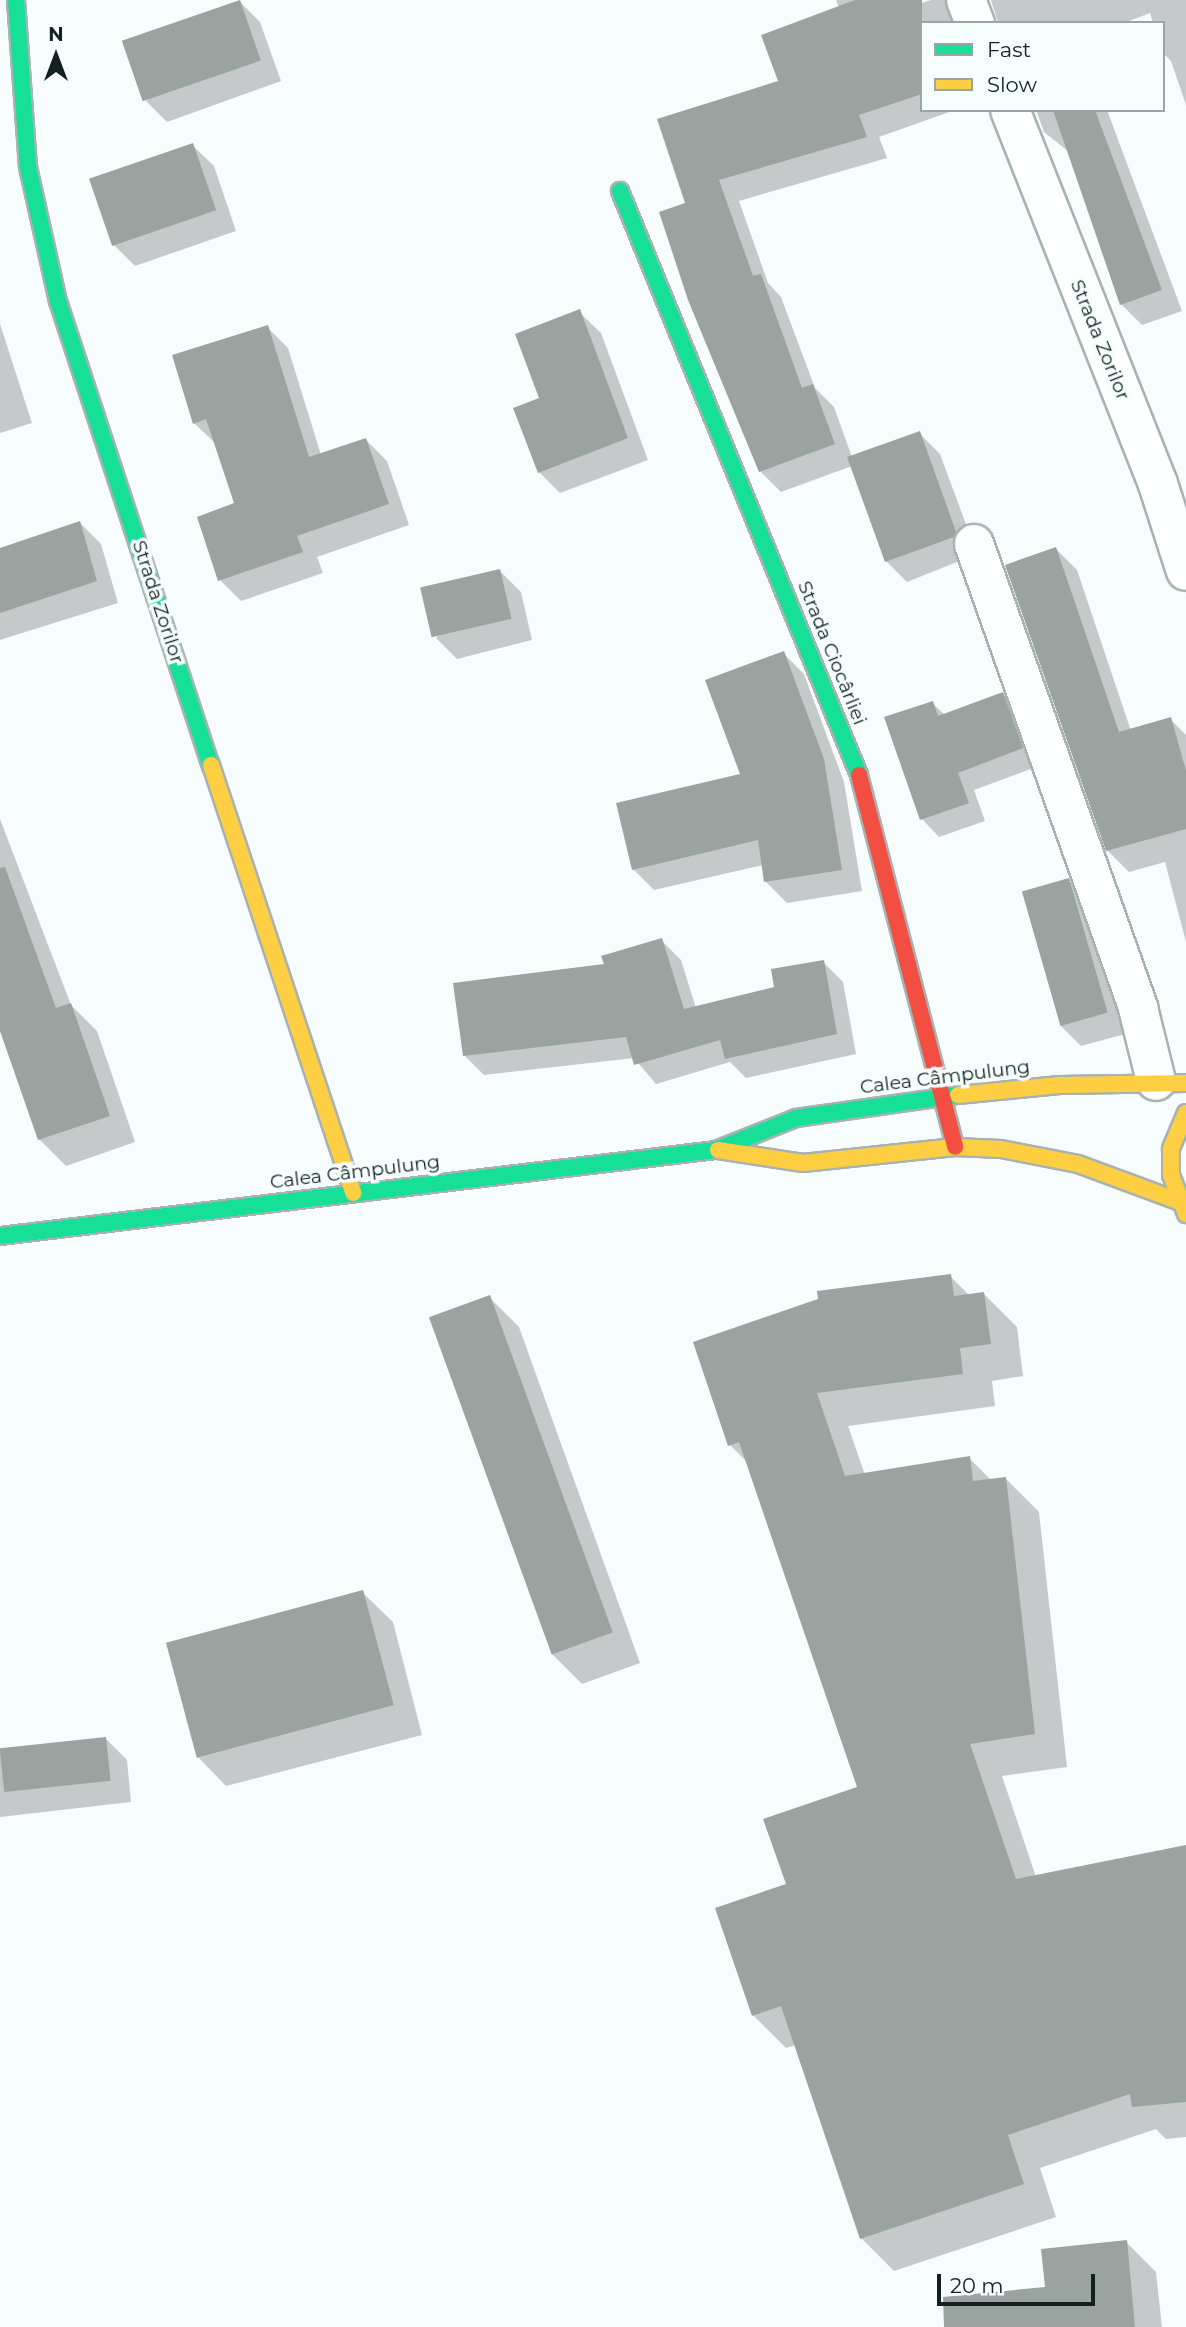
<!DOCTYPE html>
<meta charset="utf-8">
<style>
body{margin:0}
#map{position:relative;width:1186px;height:2327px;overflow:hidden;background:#f7fcfc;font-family:Montserrat,sans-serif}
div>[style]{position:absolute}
.shadow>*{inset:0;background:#0003}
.building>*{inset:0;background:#9aa3a0;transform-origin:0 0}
.roads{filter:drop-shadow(2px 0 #a8b2b2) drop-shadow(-2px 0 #a8b2b2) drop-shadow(0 2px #a8b2b2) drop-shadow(0 -2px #a8b2b2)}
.street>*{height:38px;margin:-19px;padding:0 19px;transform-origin:19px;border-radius:19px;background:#feffff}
.fast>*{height:16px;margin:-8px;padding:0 8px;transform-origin:8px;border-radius:8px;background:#16e098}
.slow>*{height:16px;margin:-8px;padding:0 8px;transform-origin:8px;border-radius:8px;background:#ffcf43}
.jam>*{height:16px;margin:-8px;padding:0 8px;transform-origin:8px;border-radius:8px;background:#f24e42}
span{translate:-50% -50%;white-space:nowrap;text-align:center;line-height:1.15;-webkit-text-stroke:7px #f6fdfd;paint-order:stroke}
.street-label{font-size:19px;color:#122120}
.legend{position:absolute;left:920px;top:21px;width:245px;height:91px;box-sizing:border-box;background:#f6fdfd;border:2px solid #9ba5a5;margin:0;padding:9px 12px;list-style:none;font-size:21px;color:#122120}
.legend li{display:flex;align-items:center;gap:14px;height:35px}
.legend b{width:35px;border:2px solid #9ba5a5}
.north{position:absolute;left:21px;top:21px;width:70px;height:70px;-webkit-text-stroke:5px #f6fdfd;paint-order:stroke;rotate:0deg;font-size:19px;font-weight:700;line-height:28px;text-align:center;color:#122120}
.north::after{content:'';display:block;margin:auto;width:24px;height:32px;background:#122120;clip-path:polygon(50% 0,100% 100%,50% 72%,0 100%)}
.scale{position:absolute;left:937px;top:2274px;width:158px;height:32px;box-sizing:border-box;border:4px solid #122120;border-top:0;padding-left:9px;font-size:21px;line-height:24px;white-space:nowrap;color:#122120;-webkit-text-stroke:5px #f6fdfd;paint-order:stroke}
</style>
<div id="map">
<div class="shadow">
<div style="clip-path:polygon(836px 0,900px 0,903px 9px,931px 0,950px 0,968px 23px,922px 23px,922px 110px,955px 110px,879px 137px,887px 158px,739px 201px,768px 283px,781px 297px,815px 388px,834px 407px,852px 457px,919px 433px,940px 454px,977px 554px,907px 582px,886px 561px,852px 466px,781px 492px,760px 471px,687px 204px,839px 8px)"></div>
<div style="clip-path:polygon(991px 0,1186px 0,1186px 105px,1171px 61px,1163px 53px,1163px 23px,1153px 23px,1150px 13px,1124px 23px,998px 23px)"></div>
<div style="clip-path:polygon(239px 1px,260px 22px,281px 81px,167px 122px,146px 101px)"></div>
<div style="clip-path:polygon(1036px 110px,1107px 110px,1182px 311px,1142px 325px,1121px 304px,1069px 152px,1044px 132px)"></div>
<div style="clip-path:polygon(192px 145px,214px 166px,236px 231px,135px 266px,113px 244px)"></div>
<div style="clip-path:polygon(579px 312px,601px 333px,648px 460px,560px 493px,539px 472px,541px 399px)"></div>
<div style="clip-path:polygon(0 324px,32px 423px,0 433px)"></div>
<div style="clip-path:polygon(267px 327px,288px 348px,321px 455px,366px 440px,387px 461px,409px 525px,317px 557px,323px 573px,241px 601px,220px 580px,236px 504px,216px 444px,194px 423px)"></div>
<div style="clip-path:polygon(80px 523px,101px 544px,118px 603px,0 640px,0 550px)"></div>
<div style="clip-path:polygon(1056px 549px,1077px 570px,1131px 731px,1170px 719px,1186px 735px,1186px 942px,1165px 862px,1129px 872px,1107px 850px)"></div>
<div style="clip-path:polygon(500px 571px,521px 592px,532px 640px,457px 659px,436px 638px)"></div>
<div style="clip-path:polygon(783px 653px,804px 674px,844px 782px,862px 891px,787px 903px,766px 882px,763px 865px,654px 890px,633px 869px,743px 776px)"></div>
<div style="clip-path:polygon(1003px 694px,1020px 711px,1039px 766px,974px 790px,985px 821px,939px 837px,922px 819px,932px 703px,945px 715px)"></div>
<div style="clip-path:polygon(0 819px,71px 1005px,97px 1031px,135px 1142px,66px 1166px,39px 1139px,0 1017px)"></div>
<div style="clip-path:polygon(1068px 880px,1090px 901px,1129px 1033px,1081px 1046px,1060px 1025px)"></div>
<div style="clip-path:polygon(661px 940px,681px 960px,696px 1008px,776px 989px,823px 962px,843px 982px,856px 1054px,746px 1078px,730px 1062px,656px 1084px,634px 1058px,484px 1075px,464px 1055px,606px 966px)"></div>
<div style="clip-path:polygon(950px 1276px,970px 1296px,984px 1294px,1017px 1327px,1023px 1376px,992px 1381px,995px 1406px,848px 1426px,865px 1475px,969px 1458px,992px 1481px,1006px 1479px,1039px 1512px,1067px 1767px,1002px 1776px,1036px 1877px,1186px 1847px,1186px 2137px,1166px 2139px,1156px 2129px,1040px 2168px,1056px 2217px,894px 2271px,861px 2238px,796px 2045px,786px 2048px,753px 2015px,788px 1885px,859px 1788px,748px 1463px,730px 1445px)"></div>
<div style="clip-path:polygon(489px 1297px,519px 1327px,640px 1663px,582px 1684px,552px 1654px)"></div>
<div style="clip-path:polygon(362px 1592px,393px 1622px,422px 1735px,226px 1786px,196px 1755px)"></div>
<div style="clip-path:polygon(106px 1739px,127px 1760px,131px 1802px,0 1817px,0 1752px)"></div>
<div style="clip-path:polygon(1126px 2242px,1156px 2272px,1162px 2327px,988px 2327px)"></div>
</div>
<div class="building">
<div style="left:240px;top:0;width:64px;height:125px;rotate:71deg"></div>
<div style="clip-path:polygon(855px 0,922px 0,922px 94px,859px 115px,867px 137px,719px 180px,753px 276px,761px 274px,802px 388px,813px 384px,835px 444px,759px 472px,688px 300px,659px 212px,685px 203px,657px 119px,778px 81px,761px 35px)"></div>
<div style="clip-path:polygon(1053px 110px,1095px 110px,1162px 290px,1120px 305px)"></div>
<div style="left:193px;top:143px;width:71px;height:110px;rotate:71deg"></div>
<div style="clip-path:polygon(580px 309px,628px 438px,538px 473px,513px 408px,539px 398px,515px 334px)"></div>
<div style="clip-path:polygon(268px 325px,309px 457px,366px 438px,389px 504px,297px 536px,303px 552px,218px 581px,197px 517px,234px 503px,206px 419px,193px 424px,172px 355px)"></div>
<div style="clip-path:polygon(920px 431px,956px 532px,954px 537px,885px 562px,847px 457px)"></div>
<div style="clip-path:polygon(80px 521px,97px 581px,0 613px,0 548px)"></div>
<div style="clip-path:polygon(1056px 547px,1119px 732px,1171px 717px,1186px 771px,1186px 829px,1106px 851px,1005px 565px)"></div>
<div style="left:500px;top:569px;width:51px;height:82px;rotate:77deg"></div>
<div style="clip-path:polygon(784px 651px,824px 759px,842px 870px,764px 882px,758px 840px,632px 870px,616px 803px,740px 774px,705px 680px)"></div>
<div style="clip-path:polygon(1003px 692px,1023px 748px,958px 773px,969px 803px,920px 820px,884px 717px,933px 701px,938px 716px)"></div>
<div style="clip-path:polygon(5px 867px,56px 1008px,71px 1003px,110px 1116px,38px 1140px,0 1031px,0 868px)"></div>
<div style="left:1069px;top:878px;width:140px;height:49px;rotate:74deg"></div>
<div style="clip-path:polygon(662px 938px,684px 1009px,774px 987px,771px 969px,824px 960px,837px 1034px,725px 1059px,720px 1040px,634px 1065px,626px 1037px,463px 1056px,453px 983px,604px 964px,601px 956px)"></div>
<div style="clip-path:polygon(951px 1274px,954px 1296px,984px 1292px,991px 1344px,960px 1348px,963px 1374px,817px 1393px,845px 1476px,970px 1456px,973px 1481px,1006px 1477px,1035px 1734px,970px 1744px,1016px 1879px,1186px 1845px,1186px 2102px,1132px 2107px,1130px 2094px,1008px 2135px,1024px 2184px,860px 2239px,781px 2006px,752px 2016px,715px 1908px,786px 1884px,763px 1819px,857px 1787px,739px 1442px,728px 1446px,693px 1342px,818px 1299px,817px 1291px)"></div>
<div style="left:490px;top:1295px;width:359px;height:65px;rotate:70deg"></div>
<div style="left:363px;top:1590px;width:119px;height:204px;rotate:75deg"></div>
<div style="left:106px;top:1737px;width:44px;height:107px;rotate:84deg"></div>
<div style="clip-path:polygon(1127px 2240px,1135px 2327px,944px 2327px,943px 2297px,1045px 2287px,1041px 2249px)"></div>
</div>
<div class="roads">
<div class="street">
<div style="left:966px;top:0;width:25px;rotate:69deg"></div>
<div style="left:1010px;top:110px;width:402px;rotate:68.4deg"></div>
<div style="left:1158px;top:484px;width:91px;rotate:72.2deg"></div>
<div style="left:974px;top:544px;width:492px;rotate:70.5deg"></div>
<div style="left:1138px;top:1008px;width:75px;rotate:76.1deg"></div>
</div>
<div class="fast">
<div style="left:16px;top:0;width:167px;rotate:85.9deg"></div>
<div style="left:28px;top:167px;width:137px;rotate:77.4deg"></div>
<div style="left:58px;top:301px;width:489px;rotate:71.8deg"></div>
<div style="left:620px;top:191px;width:631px;rotate:67.74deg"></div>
<div style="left:0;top:1236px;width:721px;rotate:-6.85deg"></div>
<div style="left:716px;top:1150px;width:86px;rotate:-21.8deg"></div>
<div style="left:796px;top:1118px;width:164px;rotate:-8.1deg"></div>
</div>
<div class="slow">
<div style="left:211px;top:765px;width:451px;rotate:71.6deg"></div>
<div style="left:958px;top:1095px;width:102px;rotate:-5.6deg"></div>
<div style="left:1060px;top:1085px;width:126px;rotate:-0.9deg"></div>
<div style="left:1186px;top:1113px;width:39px;rotate:113deg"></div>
<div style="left:1171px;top:1149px;width:26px;rotate:90deg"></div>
<div style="left:1171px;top:1175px;width:42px;rotate:69deg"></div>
<div style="left:718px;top:1150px;width:86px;rotate:8.7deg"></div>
<div style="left:803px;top:1163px;width:153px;rotate:-6deg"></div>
<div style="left:955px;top:1147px;width:46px;rotate:2.5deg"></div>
<div style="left:1001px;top:1149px;width:78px;rotate:11deg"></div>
<div style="left:1078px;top:1164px;width:107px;rotate:20.3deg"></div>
</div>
<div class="jam">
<div style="left:859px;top:775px;width:384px;rotate:75.5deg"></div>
</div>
</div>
<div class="street-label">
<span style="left:1100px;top:340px;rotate:68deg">Strada Zorilor</span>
<span style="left:158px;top:602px;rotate:72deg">Strada Zorilor</span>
<span style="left:832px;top:653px;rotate:68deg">Strada Ciocârliei</span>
<span style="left:945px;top:1077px;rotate:-7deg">Calea Câmpulung</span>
<span style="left:355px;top:1172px;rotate:-7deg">Calea Câmpulung</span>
</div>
<ul class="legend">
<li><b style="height:9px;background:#16e098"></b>Fast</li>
<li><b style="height:9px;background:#ffcf43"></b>Slow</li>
</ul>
<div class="north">N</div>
<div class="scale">20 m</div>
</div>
